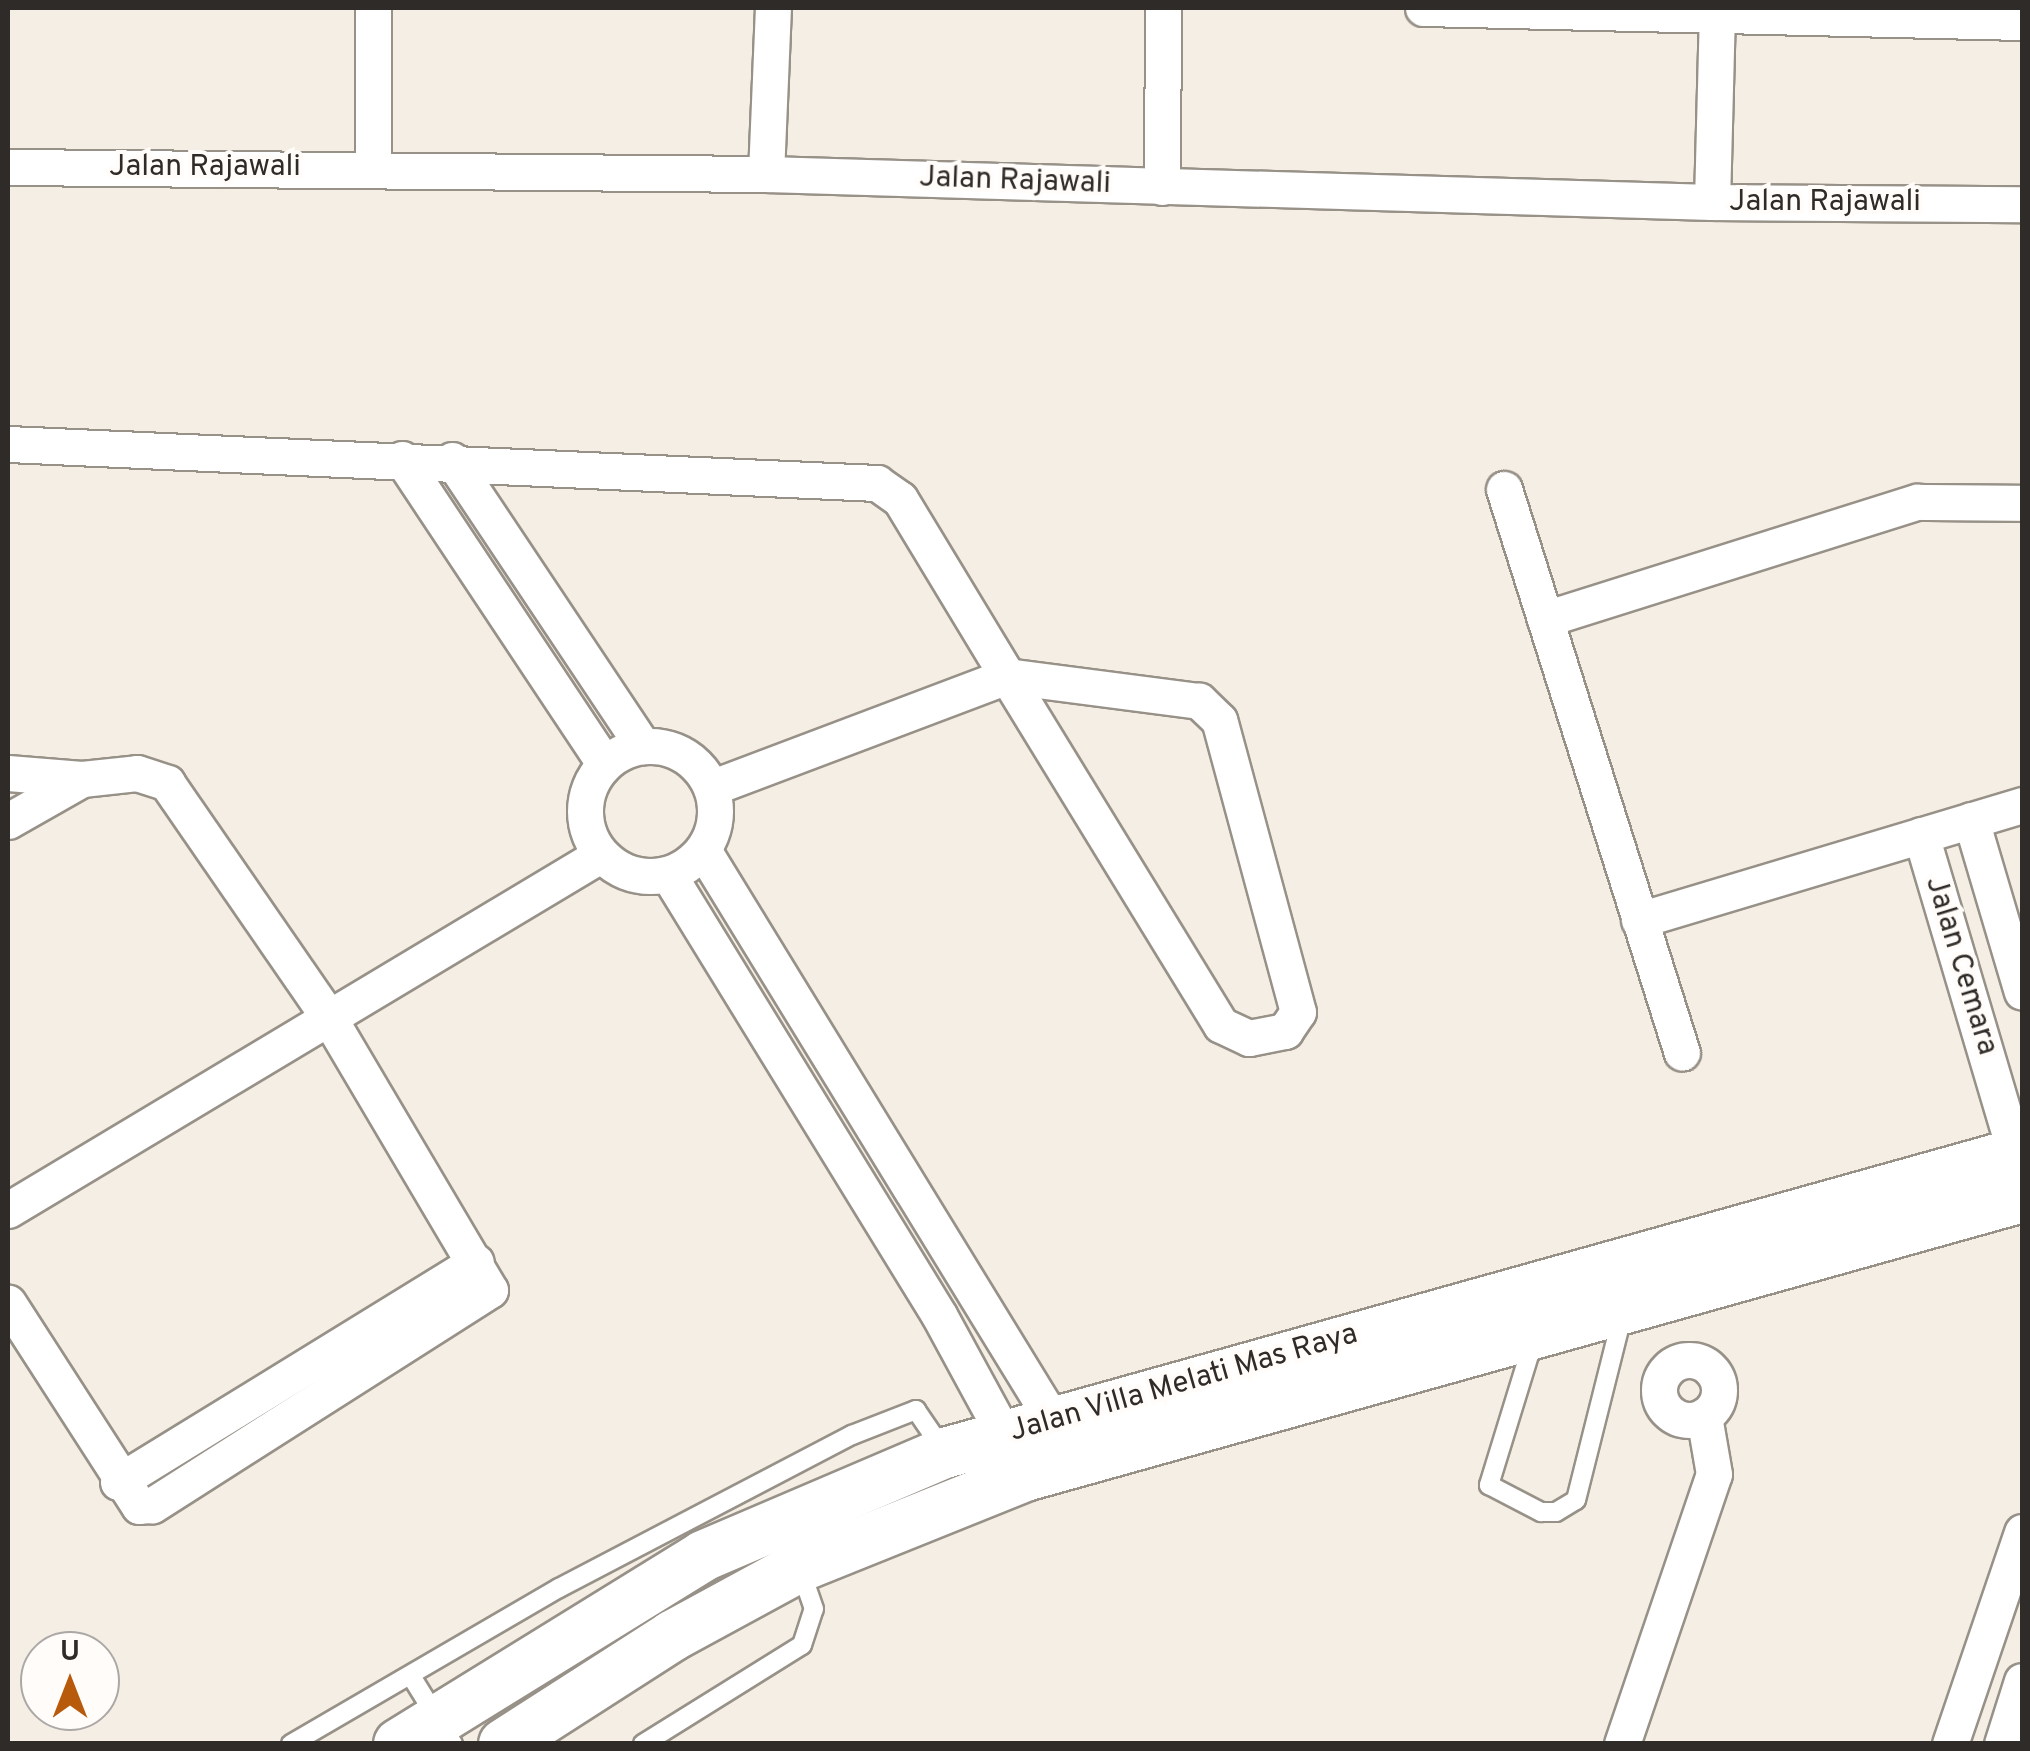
<!DOCTYPE html>
<style>
body{margin:0}
#map{position:relative;width:2030px;height:1751px;overflow:hidden;background:#f5eee5;font-family:Overpass,sans-serif}
div>[style]{position:absolute}
.roads{filter:drop-shadow(2px 0 #979188) drop-shadow(-2px 0 #979188) drop-shadow(0 2px #979188) drop-shadow(0 -2px #979188)}
.lane>*{height:18px;margin:-9px;padding:0 9px;transform-origin:9px;border-radius:9px;background:#fff}
.street>*{height:35px;margin:-17.5px;padding:0 17.5px;transform-origin:17.5px;border-radius:17.5px;background:#fff}
.street>.ring{margin:-17.5px;padding:0;box-sizing:content-box;background:none;border:35px solid #fff;border-radius:50%}
.secondary>*{height:50px;margin:-25px;padding:0 25px;transform-origin:25px;border-radius:25px;background:#fff}
span{translate:-50% -50%;white-space:nowrap;text-align:center;line-height:1.15;-webkit-text-stroke:8px #fffcf9;paint-order:stroke}
.street-label{font-size:30px;color:#2e2b28}
.frame{position:absolute;inset:0;border:10px solid #2e2b28;pointer-events:none}
.north{position:absolute;left:20px;top:1631px;width:100px;height:100px;box-sizing:border-box;background:#fffcf9;border:2px solid #aba8a5;border-radius:50%;rotate:0deg;font-size:28px;font-weight:700;line-height:40px;text-align:center;color:#2e2b28}
.north::after{content:'';display:block;margin:auto;width:35px;height:45px;background:#b85a0c;clip-path:polygon(50% 0,100% 100%,50% 72%,0 100%)}
</style>
<div id="map">
<div class="roads">
<div class="lane">
<div style="left:1533px;top:1342px;width:150px;rotate:107.1deg"></div>
<div style="left:1489px;top:1485px;width:59px;rotate:27.4deg"></div>
<div style="left:1541px;top:1512px;width:15px"></div>
<div style="left:1556px;top:1512px;width:23px;rotate:-31deg"></div>
<div style="left:1576px;top:1500px;width:193px;rotate:-75.9deg"></div>
<div style="left:411px;top:1676px;width:80px;rotate:58.3deg"></div>
<div style="left:291px;top:1744px;width:310px;rotate:-30.2deg"></div>
<div style="left:559px;top:1588px;width:331px;rotate:-27.6deg"></div>
<div style="left:852px;top:1435px;width:69px;rotate:-21.3deg"></div>
<div style="left:916px;top:1410px;width:50px;rotate:55.7deg"></div>
<div style="left:643px;top:1744px;width:187px;rotate:-31.9deg"></div>
<div style="left:802px;top:1645px;width:38px;rotate:-72deg"></div>
<div style="left:814px;top:1609px;width:39px;rotate:-109deg"></div>
</div>
<div class="street">
<div style="left:373px;top:8px;width:160px;rotate:90deg"></div>
<div style="left:1423px;top:8px;width:599px;rotate:1.34deg"></div>
<div style="left:8px;top:167px;width:758px;rotate:0.53deg"></div>
<div style="left:766px;top:174px;width:946px;rotate:1.7deg"></div>
<div style="left:1712px;top:202px;width:310px;rotate:0.4deg"></div>
<div style="left:766px;top:174px;width:166px;rotate:-87.6deg"></div>
<div style="left:1162px;top:187px;width:179px;rotate:-89.7deg"></div>
<div style="left:1712px;top:202px;width:186px;rotate:-88.5deg"></div>
<div style="left:8px;top:444px;width:870px;rotate:2.57deg"></div>
<div style="left:877px;top:483px;width:28px;rotate:35deg"></div>
<div style="left:900px;top:499px;width:207px;rotate:58.8deg"></div>
<div style="left:1007px;top:676px;width:409px;rotate:58.5deg"></div>
<div style="left:1221px;top:1025px;width:31px;rotate:25deg"></div>
<div style="left:1249px;top:1038px;width:37px;rotate:-11deg"></div>
<div style="left:1285px;top:1031px;width:23px;rotate:-56deg"></div>
<div style="left:1298px;top:1012px;width:302px;rotate:-105.1deg"></div>
<div style="left:1219px;top:720px;width:28px;rotate:-136deg"></div>
<div style="left:1199px;top:701px;width:194px;rotate:-172.6deg"></div>
<div style="left:1007px;top:676px;width:316px;rotate:159.3deg"></div>
<div style="left:402px;top:459px;width:365px;rotate:56.4deg"></div>
<div style="left:452px;top:460px;width:344px;rotate:56.3deg"></div>
<div style="left:1504px;top:489px;width:591px;rotate:72.48deg"></div>
<div style="left:1545px;top:619px;width:390px;rotate:-17.5deg"></div>
<div style="left:1917px;top:502px;width:105px;rotate:0.5deg"></div>
<div class="ring" style="left:585px;top:746px;width:95px;height:95px"></div>
<div style="left:8px;top:773px;width:74px;rotate:4.6deg"></div>
<div style="left:82px;top:779px;width:55px;rotate:-6.2deg"></div>
<div style="left:137px;top:773px;width:32px;rotate:18deg"></div>
<div style="left:167px;top:783px;width:285px;rotate:55.4deg"></div>
<div style="left:329px;top:1018px;width:316px;rotate:59.4deg"></div>
<div style="left:490px;top:1290px;width:401px;rotate:147.5deg"></div>
<div style="left:152px;top:1505px;width:13px;rotate:176deg"></div>
<div style="left:139px;top:1506px;width:242px;rotate:-122.8deg"></div>
<div style="left:1971px;top:820px;width:179px;rotate:73.5deg"></div>
<div style="left:8px;top:821px;width:85px;rotate:-29.6deg"></div>
<div style="left:1921px;top:835px;width:352px;rotate:73.5deg"></div>
<div style="left:703px;top:850px;width:694px;rotate:58.48deg"></div>
<div style="left:668px;top:874px;width:518px;rotate:58.43deg"></div>
<div style="left:939px;top:1315px;width:157px;rotate:61.5deg"></div>
<div style="left:1639px;top:920px;width:400px;rotate:-16.7deg"></div>
<div style="left:8px;top:1210px;width:690px;rotate:-30.95deg"></div>
<div class="ring" style="left:1659px;top:1360px;width:25px;height:25px"></div>
<div style="left:118px;top:1482px;width:420px;rotate:-31.6deg"></div>
<div style="left:1622px;top:1744px;width:285px;rotate:-71.2deg"></div>
<div style="left:1714px;top:1474px;width:59px;rotate:-99.8deg"></div>
<div style="left:1950px;top:1744px;width:224px;rotate:-71.2deg"></div>
<div style="left:2002px;top:1744px;width:66px;rotate:-72.4deg"></div>
</div>
<div class="secondary">
<div style="left:399px;top:1744px;width:357px;rotate:-31.7deg"></div>
<div style="left:703px;top:1556px;width:263px;rotate:-23.1deg"></div>
<div style="left:945px;top:1453px;width:1118px;rotate:-15.61deg"></div>
<div style="left:504px;top:1744px;width:200px;rotate:-32.7deg"></div>
<div style="left:672px;top:1636px;width:145px;rotate:-28.5deg"></div>
<div style="left:799px;top:1567px;width:244px;rotate:-21.9deg"></div>
<div style="left:1025px;top:1476px;width:1035px;rotate:-15.63deg"></div>
</div>
</div>
<div class="street-label">
<span style="left:205px;top:168px">Jalan Rajawali</span>
<span style="left:1015px;top:182px;rotate:2deg">Jalan Rajawali</span>
<span style="left:1825px;top:203px">Jalan Rajawali</span>
<span style="left:1960px;top:966px;rotate:73deg">Jalan Cemara</span>
<span style="left:1184px;top:1384px;rotate:-16deg">Jalan Villa Melati Mas Raya</span>
</div>
<div class="frame"></div>
<div class="north">U</div>
</div>
